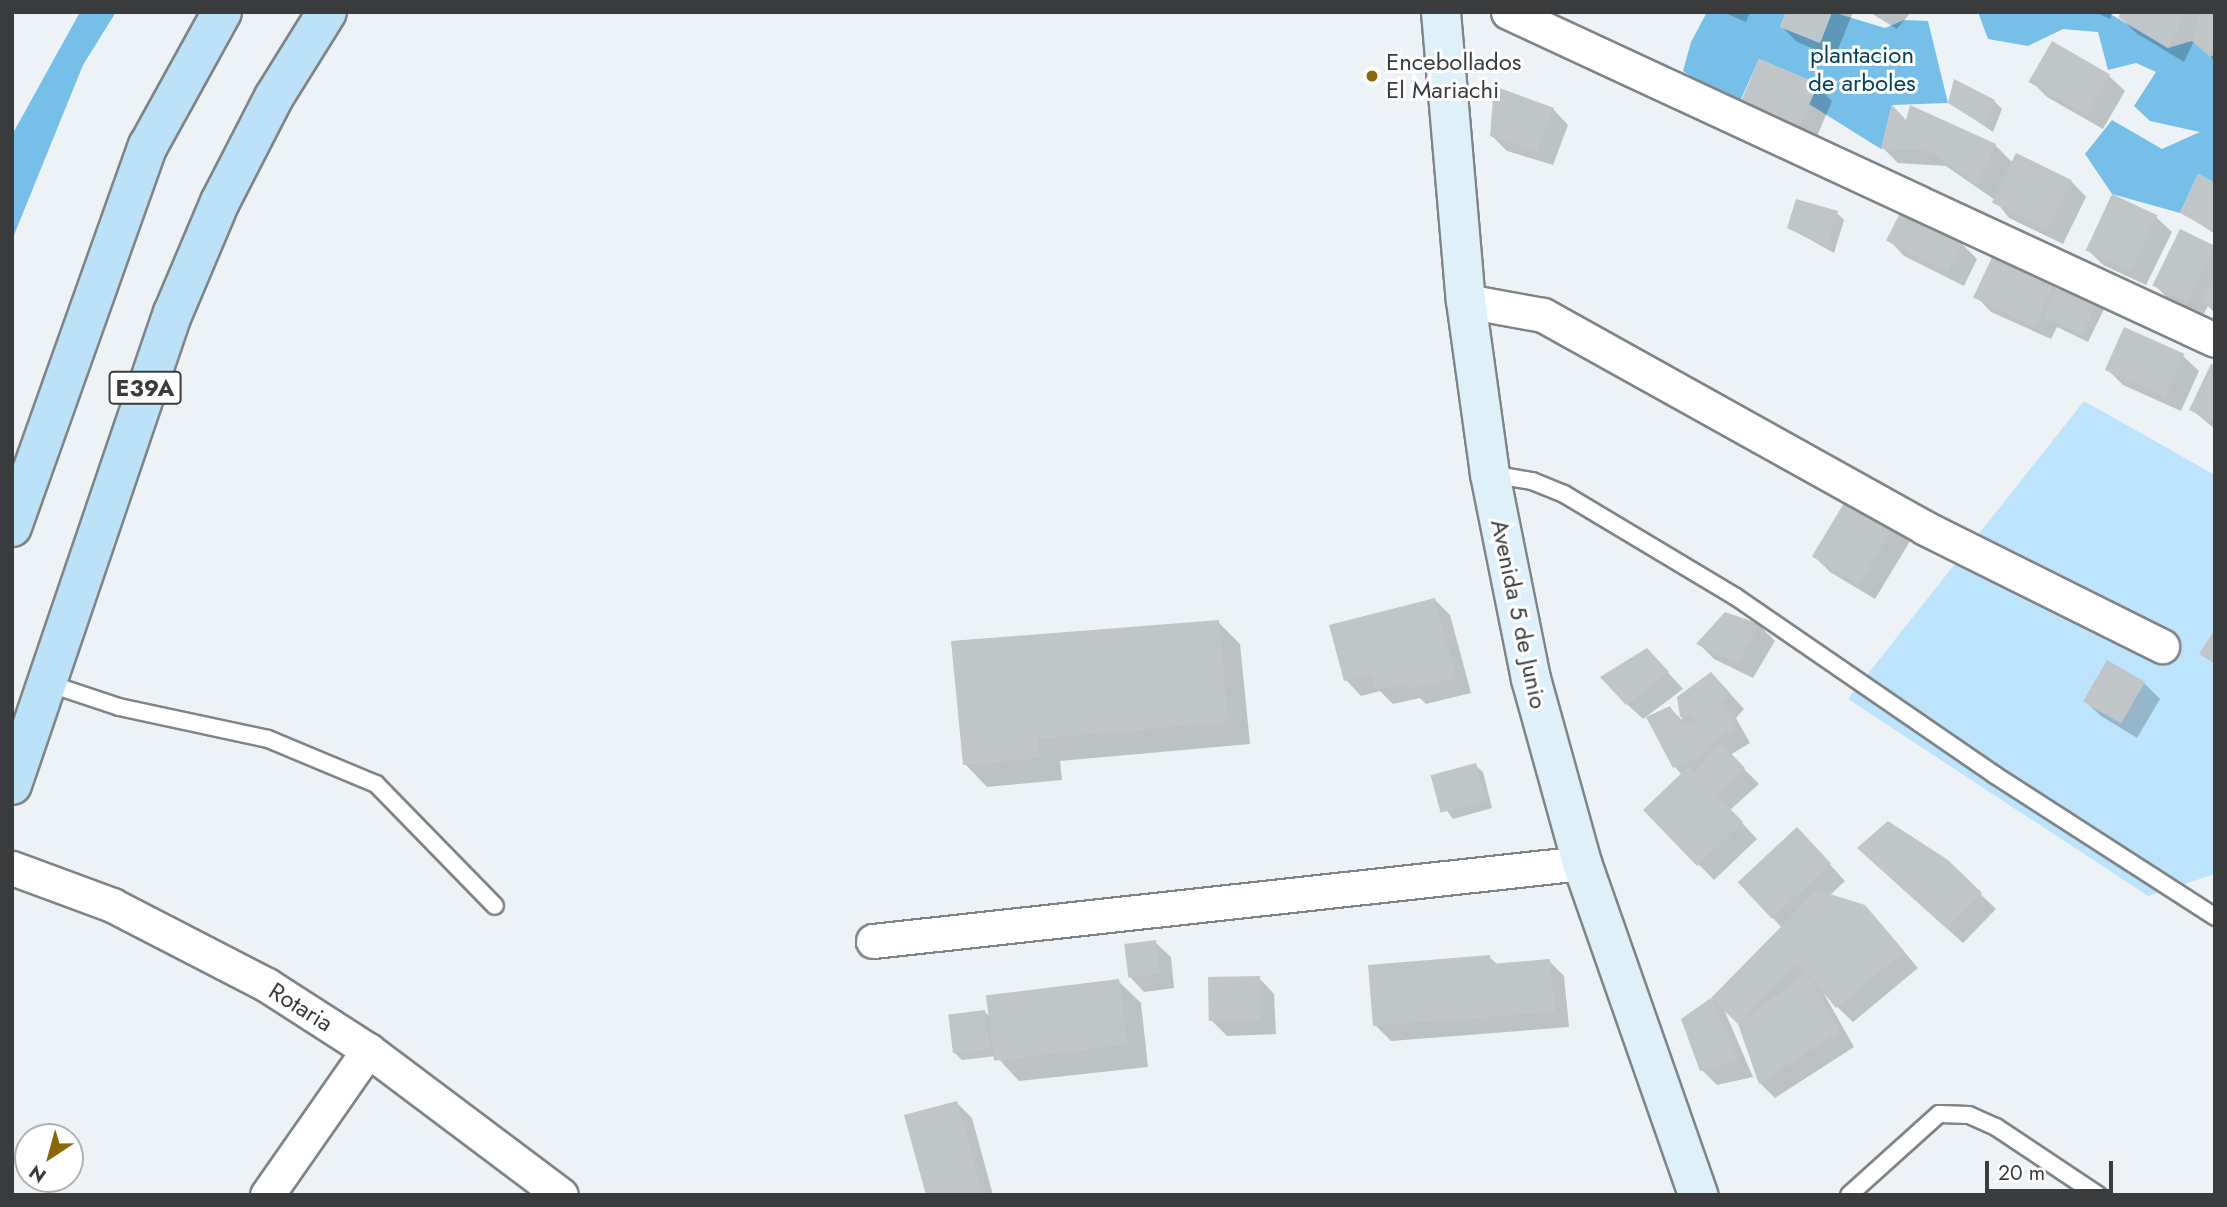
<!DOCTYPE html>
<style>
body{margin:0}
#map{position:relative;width:2227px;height:1207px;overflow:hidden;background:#ecf2f5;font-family:Jost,sans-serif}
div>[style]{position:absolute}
.green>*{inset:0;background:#bce5fd}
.forest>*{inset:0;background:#76bfe8}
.shadow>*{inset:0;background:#0003}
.building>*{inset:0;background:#c0c5c8;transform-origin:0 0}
.roads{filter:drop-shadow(2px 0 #7f8487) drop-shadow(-2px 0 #7f8487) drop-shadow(0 2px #7f8487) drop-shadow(0 -2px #7f8487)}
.lane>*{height:16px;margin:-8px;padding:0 8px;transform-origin:8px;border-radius:8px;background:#fff}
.street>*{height:33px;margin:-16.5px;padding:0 16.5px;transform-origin:16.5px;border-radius:16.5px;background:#fff}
.secondary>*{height:38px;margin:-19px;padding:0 19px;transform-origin:19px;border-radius:19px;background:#def1fb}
.primary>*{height:38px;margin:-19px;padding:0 19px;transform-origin:19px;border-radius:19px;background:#bce2f8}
.dots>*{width:19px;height:19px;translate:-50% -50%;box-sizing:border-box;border:4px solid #fff;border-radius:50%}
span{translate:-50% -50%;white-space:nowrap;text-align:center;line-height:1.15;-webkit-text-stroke:6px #fff;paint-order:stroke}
.shield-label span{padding:2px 5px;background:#fff;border:2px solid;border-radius:5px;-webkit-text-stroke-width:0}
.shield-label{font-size:23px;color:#393b3c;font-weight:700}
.park-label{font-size:24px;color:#00405b}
.poi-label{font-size:24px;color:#393b3c}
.left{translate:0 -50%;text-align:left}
.street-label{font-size:24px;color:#393b3c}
.frame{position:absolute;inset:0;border:14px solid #393b3c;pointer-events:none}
.north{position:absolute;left:14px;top:1123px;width:70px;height:70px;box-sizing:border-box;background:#fff;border:2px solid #b0b1b1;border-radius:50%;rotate:216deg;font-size:19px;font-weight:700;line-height:28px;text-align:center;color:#393b3c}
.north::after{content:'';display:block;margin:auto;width:24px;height:32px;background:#8b6706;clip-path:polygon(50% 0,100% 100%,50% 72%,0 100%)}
.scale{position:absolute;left:1985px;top:1161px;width:128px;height:32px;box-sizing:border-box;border:4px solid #393b3c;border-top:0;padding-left:9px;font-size:21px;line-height:24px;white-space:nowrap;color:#393b3c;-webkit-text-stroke:5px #fff;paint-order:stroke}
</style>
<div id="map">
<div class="green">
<div style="clip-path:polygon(2084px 401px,2215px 475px,2215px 874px,2148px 896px,1848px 699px)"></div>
</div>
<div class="forest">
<div style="clip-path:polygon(80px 12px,116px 12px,83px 65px,12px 240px,12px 135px)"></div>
<div style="clip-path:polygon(1707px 12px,1786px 12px,1780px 27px,1820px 43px,1832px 12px,1885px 28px,1904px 20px,1928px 21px,1948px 103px,1892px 105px,1881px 149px,1809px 104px,1818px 84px,1759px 59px,1737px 108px,1683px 71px,1691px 42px)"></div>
<div style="clip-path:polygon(1978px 12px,2107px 12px,2168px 48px,2192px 41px,2215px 58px,2215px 183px,2198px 174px,2180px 213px,2112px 194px,2085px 154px,2112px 120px,2162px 149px,2200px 132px,2150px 121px,2134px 106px,2156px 72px,2136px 63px,2108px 70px,2098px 32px,2063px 29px,2028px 46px,1988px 39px)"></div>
</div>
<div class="shadow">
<div style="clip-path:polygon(1723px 12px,1750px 12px,1746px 22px)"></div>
<div style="clip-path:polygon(1788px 12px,1853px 12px,1835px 57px,1797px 42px,1782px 27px)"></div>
<div style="clip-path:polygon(1869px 12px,1911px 12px,1897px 29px)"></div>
<div style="clip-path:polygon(2095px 12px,2113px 12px,2110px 19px)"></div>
<div style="clip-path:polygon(2122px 12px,2209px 12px,2215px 16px,2215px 61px,2194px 41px,2184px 62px,2136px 33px,2121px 18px)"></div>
<div style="clip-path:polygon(2109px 76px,2125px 91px,2103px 129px,2047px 97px,2032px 82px)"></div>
<div style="clip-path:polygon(1817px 86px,1832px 101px,1812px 148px,1755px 123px)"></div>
<div style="clip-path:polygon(1994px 101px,2002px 109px,1993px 132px,1950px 103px)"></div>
<div style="clip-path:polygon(1553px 109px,1568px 125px,1553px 165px,1507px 151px,1492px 136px)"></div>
<div style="clip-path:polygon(1907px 123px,1995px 145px,2013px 163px,2071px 181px,2086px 197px,2063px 244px,2009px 218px,1995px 200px,1946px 166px,1898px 163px,1883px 148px)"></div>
<div style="clip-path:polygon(2215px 184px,2215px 234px,2183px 213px)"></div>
<div style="clip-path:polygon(2113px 196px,2156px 217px,2172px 232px,2146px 285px,2103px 265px,2088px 250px)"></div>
<div style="clip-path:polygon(1837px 213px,1844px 220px,1834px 253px,1789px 228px)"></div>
<div style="clip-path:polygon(2181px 231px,2215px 249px,2215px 313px,2208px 306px,2202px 317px,2169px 300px,2154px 284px)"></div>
<div style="clip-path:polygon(1889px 240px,1962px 244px,1977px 259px,1964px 286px,1904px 256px)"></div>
<div style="clip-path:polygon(2062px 282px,2105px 307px,2088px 342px,2057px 327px,2051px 339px,1991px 312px,1976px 296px,2054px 286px,2058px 290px)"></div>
<div style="clip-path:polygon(2125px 329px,2183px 356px,2199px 371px,2181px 411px,2123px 385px,2108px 370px)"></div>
<div style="clip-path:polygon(2215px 367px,2215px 429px,2192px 410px)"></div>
<div style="clip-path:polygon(1851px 495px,1912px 538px,1875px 599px,1830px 572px,1815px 557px)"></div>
<div style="clip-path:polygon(1435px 600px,1450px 615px,1471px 693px,1426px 704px,1420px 698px,1393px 704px,1380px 691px,1361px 696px,1346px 680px)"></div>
<div style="clip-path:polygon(1726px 614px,1759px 625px,1775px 641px,1753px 678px,1714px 659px,1699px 644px)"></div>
<div style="clip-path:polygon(1218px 622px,1240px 644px,1250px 744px,1060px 761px,1062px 780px,987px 787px,965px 764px)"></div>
<div style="clip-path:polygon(2108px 662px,2144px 683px,2160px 699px,2137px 738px,2101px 716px,2085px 701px)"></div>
<div style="clip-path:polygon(1662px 666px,1683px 689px,1643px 719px,1627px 704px)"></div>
<div style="clip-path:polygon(1726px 689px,1744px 709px,1736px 718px,1750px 743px,1730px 755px,1759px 784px,1730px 810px,1757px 839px,1714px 880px,1645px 810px,1682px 775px,1675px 767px,1670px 708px,1682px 720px,1679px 698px)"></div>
<div style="clip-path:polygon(1475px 765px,1483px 772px,1492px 808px,1453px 819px,1438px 798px,1432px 776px)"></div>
<div style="clip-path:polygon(1812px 845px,1845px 881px,1829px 896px,1880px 923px,1918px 968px,1853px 1022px,1824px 994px,1854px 1047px,1775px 1098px,1760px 1083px,1740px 1024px,1723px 1007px,1753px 1077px,1717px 1085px,1702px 1070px,1683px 1019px,1713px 999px,1782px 928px,1739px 882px)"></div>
<div style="clip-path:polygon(1947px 862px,1996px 909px,1963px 943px,1875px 863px)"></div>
<div style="clip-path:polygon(1155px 942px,1171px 957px,1174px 988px,1144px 992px,1129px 976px)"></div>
<div style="clip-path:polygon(1489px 957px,1498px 965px,1549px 961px,1564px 976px,1569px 1027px,1391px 1041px,1375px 1025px)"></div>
<div style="clip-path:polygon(1259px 978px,1274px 994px,1276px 1034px,1227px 1036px,1211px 1020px)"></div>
<div style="clip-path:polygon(1118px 981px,1141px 1003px,1148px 1067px,1019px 1081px,996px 1056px,962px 1060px,955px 1053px,985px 1012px,991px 1018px)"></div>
<div style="clip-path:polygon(957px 1103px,972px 1118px,993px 1195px,928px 1195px)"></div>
</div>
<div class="building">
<div style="clip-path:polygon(1786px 12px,1832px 12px,1820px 43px,1780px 27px)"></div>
<div style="clip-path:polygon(2120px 12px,2186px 12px,2168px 48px,2119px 18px)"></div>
<div style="clip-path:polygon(2196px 12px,2215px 14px,2211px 58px,2192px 41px,2199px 20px)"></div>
<div style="left:2052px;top:41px;width:67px;height:47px;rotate:30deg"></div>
<div style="left:1759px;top:59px;width:64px;height:54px;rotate:23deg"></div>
<div style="clip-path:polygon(1954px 79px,1995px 100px,1985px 126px,1948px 103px)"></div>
<div style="clip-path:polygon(1494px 86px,1554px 108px,1537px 151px,1490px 136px)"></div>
<div style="clip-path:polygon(1892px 105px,1906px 120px,1910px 105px,1996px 144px,1977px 184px,1929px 151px,1881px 149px)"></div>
<div style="left:2016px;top:153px;width:62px;height:55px;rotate:26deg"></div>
<div style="clip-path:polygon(2198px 174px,2215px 183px,2215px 232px,2180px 213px)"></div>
<div style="left:2112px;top:194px;width:50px;height:62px;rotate:25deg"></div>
<div style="clip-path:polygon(1796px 199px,1838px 211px,1827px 247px,1787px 228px)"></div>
<div style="left:1901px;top:211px;width:69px;height:33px;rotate:27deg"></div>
<div style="left:2180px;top:229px;width:39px;height:63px;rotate:26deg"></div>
<div style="left:1993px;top:255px;width:68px;height:47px;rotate:25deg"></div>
<div style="clip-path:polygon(2215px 275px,2215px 309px,2201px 302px)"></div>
<div style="left:2061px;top:280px;width:42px;height:41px;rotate:25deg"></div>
<div style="left:2124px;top:327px;width:66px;height:47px;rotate:24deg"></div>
<div style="clip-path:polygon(2211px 364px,2215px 365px,2215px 422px,2189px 410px)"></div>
<div style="left:1850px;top:493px;width:55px;height:74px;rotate:31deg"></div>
<div style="clip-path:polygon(1435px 598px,1456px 678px,1409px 689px,1407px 683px,1376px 690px,1372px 674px,1344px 681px,1329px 625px)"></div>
<div style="clip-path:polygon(1725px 612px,1760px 624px,1737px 663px,1696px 644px)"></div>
<div style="clip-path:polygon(1219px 620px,1228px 722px,1038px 739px,1040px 758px,963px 765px,951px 641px)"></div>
<div style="clip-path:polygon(2215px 629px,2215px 664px,2199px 654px)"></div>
<div style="clip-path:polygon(1647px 648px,1669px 672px,1626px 705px,1600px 677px)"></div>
<div style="left:2107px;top:660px;width:44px;height:48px;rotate:30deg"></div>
<div style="clip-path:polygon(1711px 672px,1730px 693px,1721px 702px,1736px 727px,1708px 744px,1711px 748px,1699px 756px,1673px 768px,1646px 717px,1670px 706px,1682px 727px,1696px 722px,1691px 714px,1680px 717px,1677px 697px)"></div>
<div style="clip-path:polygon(1721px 743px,1745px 768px,1716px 794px,1743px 822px,1697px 866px,1643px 810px,1689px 766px,1695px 772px)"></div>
<div style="left:1476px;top:763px;width:39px;height:47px;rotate:75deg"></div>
<div style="clip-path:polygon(1888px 821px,1948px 860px,1982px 893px,1947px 929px,1857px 848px)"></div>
<div style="left:1797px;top:827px;width:50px;height:81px;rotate:47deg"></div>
<div style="clip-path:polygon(1817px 890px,1865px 905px,1904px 951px,1836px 1008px,1806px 972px,1798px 964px,1785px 975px,1738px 1024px,1807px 973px,1840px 1031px,1759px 1084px,1738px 1024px,1711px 998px)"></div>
<div style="left:1156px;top:940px;width:34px;height:32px;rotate:83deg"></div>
<div style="clip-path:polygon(1490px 955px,1491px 964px,1550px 959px,1555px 1012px,1373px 1026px,1368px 965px)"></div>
<div style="left:1260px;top:976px;width:44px;height:52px;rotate:89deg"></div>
<div style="left:1119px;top:979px;width:66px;height:134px;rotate:83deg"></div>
<div style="clip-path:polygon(1711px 998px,1739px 1061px,1700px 1071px,1681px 1019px)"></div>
<div style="left:985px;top:1010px;width:39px;height:37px;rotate:83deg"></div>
<div style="clip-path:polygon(957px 1101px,983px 1195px,926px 1195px,904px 1115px)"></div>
</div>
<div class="roads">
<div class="lane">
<div style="left:1490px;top:474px;width:43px;rotate:9.5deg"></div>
<div style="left:1532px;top:481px;width:35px;rotate:22deg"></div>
<div style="left:1564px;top:494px;width:200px;rotate:30.9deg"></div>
<div style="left:1736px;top:597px;width:314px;rotate:34.5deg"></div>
<div style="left:1995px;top:775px;width:262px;rotate:32.8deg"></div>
<div style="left:47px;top:683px;width:76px;rotate:18.4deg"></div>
<div style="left:119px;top:707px;width:152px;rotate:12.1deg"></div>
<div style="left:268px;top:739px;width:117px;rotate:22.6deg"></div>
<div style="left:376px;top:784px;width:170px;rotate:45.7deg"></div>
<div style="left:1849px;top:1195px;width:121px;rotate:-42deg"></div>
<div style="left:1939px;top:1114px;width:30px;rotate:2deg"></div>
<div style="left:1969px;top:1115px;width:30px;rotate:24deg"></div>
<div style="left:1996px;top:1127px;width:123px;rotate:33.7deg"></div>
</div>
<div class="street">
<div style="left:1508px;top:12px;width:779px;rotate:24.89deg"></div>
<div style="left:1466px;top:301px;width:78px;rotate:10.3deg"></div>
<div style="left:1543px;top:315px;width:437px;rotate:29.1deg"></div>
<div style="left:1925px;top:528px;width:265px;rotate:26.5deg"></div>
<div style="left:12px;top:868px;width:107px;rotate:20.3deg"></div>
<div style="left:112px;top:905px;width:174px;rotate:27.3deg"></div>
<div style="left:267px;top:985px;width:120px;rotate:32.8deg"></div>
<div style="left:368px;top:1050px;width:241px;rotate:36.9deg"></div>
<div style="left:873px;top:941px;width:713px;rotate:-6.28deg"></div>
<div style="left:267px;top:1195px;width:177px;rotate:-55.1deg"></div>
</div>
<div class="secondary">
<div style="left:1441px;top:12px;width:290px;rotate:85.1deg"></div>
<div style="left:1466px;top:301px;width:175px;rotate:82.1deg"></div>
<div style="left:1490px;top:474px;width:209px;rotate:78.7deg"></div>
<div style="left:1531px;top:679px;width:191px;rotate:74.5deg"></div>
<div style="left:1582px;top:863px;width:352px;rotate:70.7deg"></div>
</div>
<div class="primary">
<div style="left:12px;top:527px;width:405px;rotate:-70.4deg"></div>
<div style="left:148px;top:146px;width:153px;rotate:-61.1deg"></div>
<div style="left:12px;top:785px;width:499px;rotate:-71.2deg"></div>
<div style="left:173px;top:313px;width:121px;rotate:-67.1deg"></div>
<div style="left:220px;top:202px;width:118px;rotate:-62.8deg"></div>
<div style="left:274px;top:97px;width:100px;rotate:-58.1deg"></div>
</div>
</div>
<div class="dots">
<div style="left:1372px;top:76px;background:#8b6706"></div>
</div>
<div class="shield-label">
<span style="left:145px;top:388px">E39A</span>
</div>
<div class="park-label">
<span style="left:1862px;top:69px">plantacion<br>de arboles</span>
</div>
<div class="poi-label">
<span class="left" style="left:1386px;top:76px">Encebollados<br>El Mariachi</span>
</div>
<div class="street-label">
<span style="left:1519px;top:614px;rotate:78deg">Avenida 5 de Junio</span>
<span style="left:301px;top:1007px;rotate:32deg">Rotaria</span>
</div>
<div class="frame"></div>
<div class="north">N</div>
<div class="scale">20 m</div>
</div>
